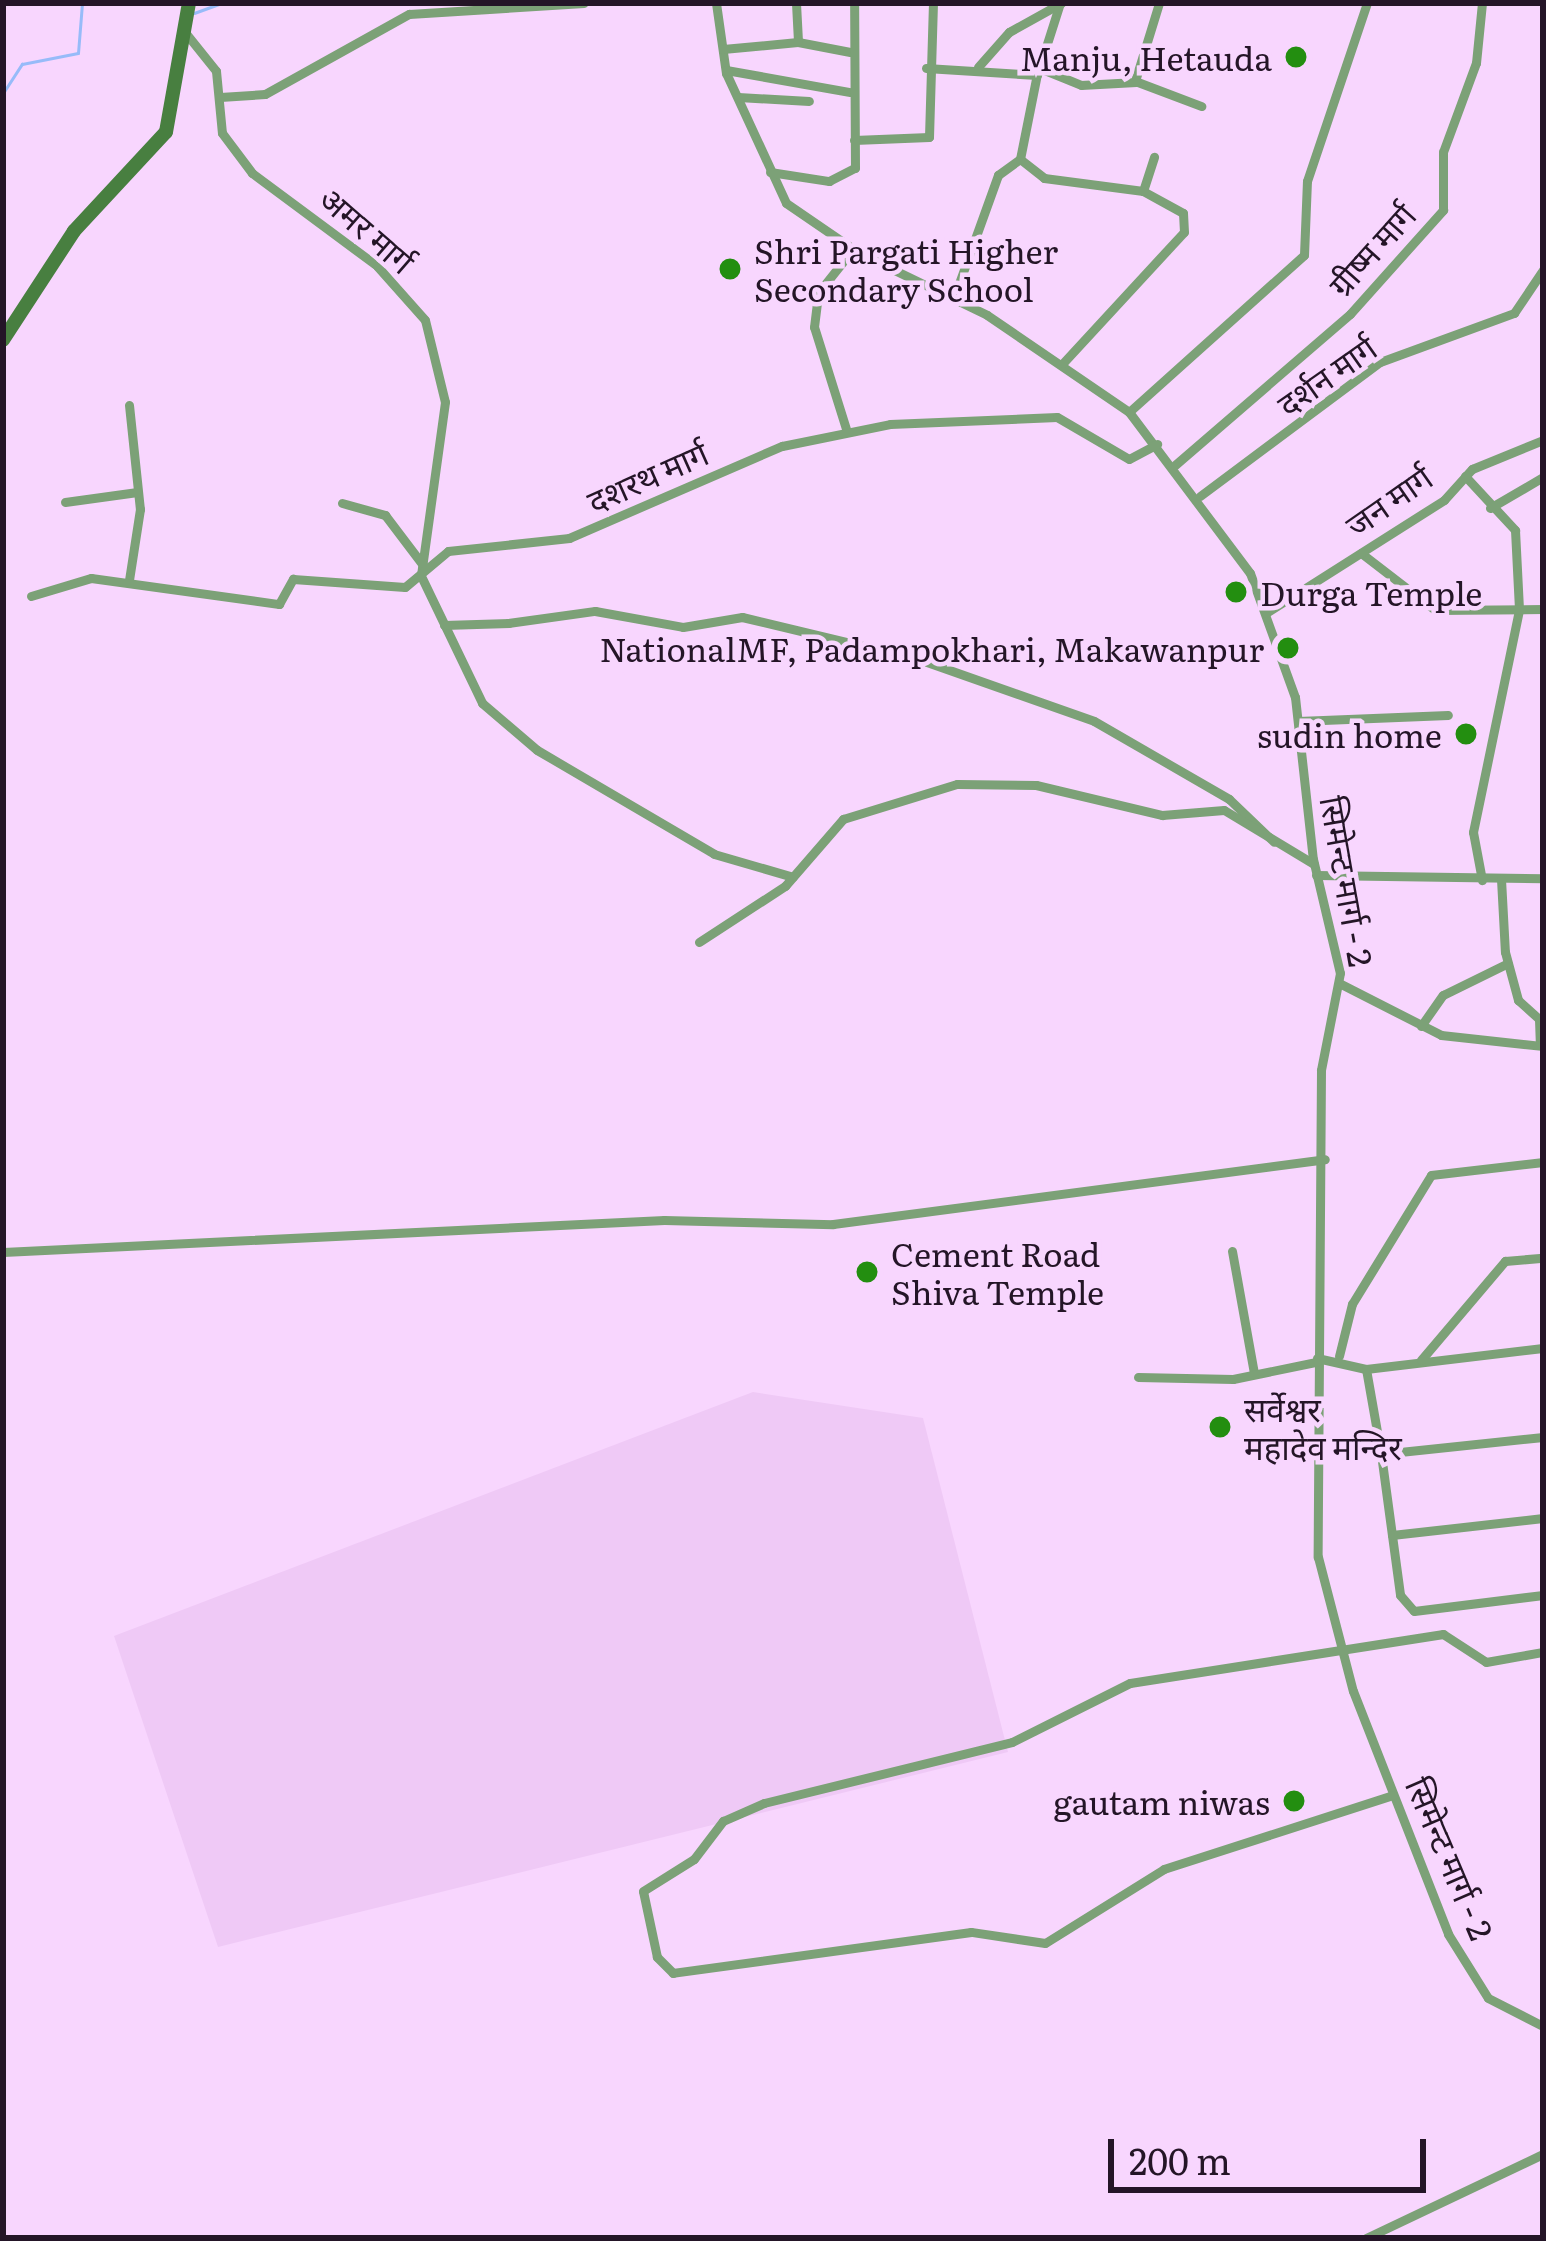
<!DOCTYPE html>
<meta charset="utf-8">
<style>
body{margin:0}
#map{position:relative;width:1546px;height:2241px;overflow:hidden;background:#f8d6fe;font-family:Literata,"Noto Sans Devanagari",serif}
div>[style]{position:absolute}
.built>*{inset:0;background:#efc9f6}
.stream>*{height:3px;margin:-1.5px;padding:0 1.5px;transform-origin:1.5px;border-radius:1.5px;background:#97bbf9}
.street>*{height:9px;margin:-4.5px;padding:0 4.5px;transform-origin:4.5px;border-radius:4.5px;background:#7ca177}
.secondary>*{height:14px;margin:-7px;padding:0 7px;transform-origin:7px;border-radius:7px;background:#487f40}
.dots>*{width:33px;height:33px;translate:-50% -50%;box-sizing:border-box;border:6px solid #f8d6fe;border-radius:50%}
span{translate:-50% -50%;white-space:nowrap;text-align:center;line-height:1.15;-webkit-text-stroke:9px #f8d6fe;paint-order:stroke}
.poi-label{font-size:33px;color:#241527}
.right{translate:-100% -50%;text-align:right}
.left{translate:0 -50%;text-align:left}
.street-label{font-size:33px;color:#241527}
.frame{position:absolute;inset:0;border:6px solid #241527;pointer-events:none}
.scale{position:absolute;left:1108px;top:2139px;width:318px;height:54px;box-sizing:border-box;border:6px solid #241527;border-top:0;padding-left:15px;font-size:36px;line-height:42px;white-space:nowrap;color:#241527;-webkit-text-stroke:9px #f8d6fe;paint-order:stroke}
</style>
<div id="map">
<div class="built">
<div style="clip-path:polygon(753px 1392px,923px 1418px,1008px 1752px,218px 1947px,114px 1636px)"></div>
</div>
<div class="stream">
<div style="left:194px;top:13px;width:30px;rotate:-20deg"></div>
<div style="left:3px;top:93px;width:35px;rotate:-57deg"></div>
<div style="left:22px;top:64px;width:57px;rotate:-11.1deg"></div>
<div style="left:78px;top:53px;width:50px;rotate:-85.4deg"></div>
</div>
<div class="street">
<div style="left:716px;top:3px;width:71px;rotate:81.9deg"></div>
<div style="left:726px;top:73px;width:143px;rotate:65.2deg"></div>
<div style="left:786px;top:203px;width:88px;rotate:34.4deg"></div>
<div style="left:859px;top:253px;width:142px;rotate:25.8deg"></div>
<div style="left:987px;top:315px;width:172px;rotate:34.3deg"></div>
<div style="left:1129px;top:412px;width:201px;rotate:53.1deg"></div>
<div style="left:1250px;top:573px;width:132px;rotate:70.1deg"></div>
<div style="left:1295px;top:697px;width:163px;rotate:83.7deg"></div>
<div style="left:1313px;top:859px;width:117px;rotate:76.7deg"></div>
<div style="left:1340px;top:973px;width:99px;rotate:101.1deg"></div>
<div style="left:1321px;top:1070px;width:487px;rotate:90.4deg"></div>
<div style="left:1318px;top:1557px;width:138px;rotate:75.4deg"></div>
<div style="left:1353px;top:1691px;width:261px;rotate:68.6deg"></div>
<div style="left:1448px;top:1934px;width:75px;rotate:58deg"></div>
<div style="left:1488px;top:1998px;width:62px;rotate:27deg"></div>
<div style="left:796px;top:3px;width:39px;rotate:87deg"></div>
<div style="left:798px;top:42px;width:53px;rotate:10.9deg"></div>
<div style="left:1159px;top:3px;width:82px;rotate:107.1deg"></div>
<div style="left:1135px;top:81px;width:71px;rotate:20.7deg"></div>
<div style="left:184px;top:31px;width:51px;rotate:51.3deg"></div>
<div style="left:216px;top:71px;width:62px;rotate:84.5deg"></div>
<div style="left:222px;top:133px;width:50px;rotate:53.1deg"></div>
<div style="left:252px;top:173px;width:156px;rotate:36.6deg"></div>
<div style="left:377px;top:266px;width:72px;rotate:48.4deg"></div>
<div style="left:425px;top:320px;width:84px;rotate:76.3deg"></div>
<div style="left:445px;top:402px;width:176px;rotate:97.9deg"></div>
<div style="left:421px;top:576px;width:141px;rotate:64.3deg"></div>
<div style="left:482px;top:703px;width:72px;rotate:40.5deg"></div>
<div style="left:537px;top:750px;width:205px;rotate:30.4deg"></div>
<div style="left:714px;top:854px;width:82px;rotate:16.2deg"></div>
<div style="left:723px;top:49px;width:75px;rotate:-5.3deg"></div>
<div style="left:978px;top:67px;width:47px;rotate:-48.5deg"></div>
<div style="left:1009px;top:32px;width:60px;rotate:-29.1deg"></div>
<div style="left:926px;top:68px;width:111px;rotate:3.6deg"></div>
<div style="left:1037px;top:75px;width:76px;rotate:-72.3deg"></div>
<div style="left:1042px;top:69px;width:42px;rotate:22.3deg"></div>
<div style="left:1081px;top:85px;width:55px;rotate:-3.1deg"></div>
<div style="left:726px;top:70px;width:126px;rotate:10.1deg"></div>
<div style="left:220px;top:97px;width:45px;rotate:-3.8deg"></div>
<div style="left:265px;top:94px;width:165px;rotate:-29.1deg"></div>
<div style="left:409px;top:14px;width:175px;rotate:-3.6deg"></div>
<div style="left:738px;top:97px;width:71px;rotate:3.2deg"></div>
<div style="left:854px;top:140px;width:75px;rotate:-2.3deg"></div>
<div style="left:929px;top:137px;width:134px;rotate:-88.3deg"></div>
<div style="left:1020px;top:159px;width:31px;rotate:38deg"></div>
<div style="left:1044px;top:178px;width:100px;rotate:7.5deg"></div>
<div style="left:770px;top:172px;width:60px;rotate:8.7deg"></div>
<div style="left:829px;top:181px;width:29px;rotate:-27deg"></div>
<div style="left:855px;top:168px;width:165px;rotate:-90.3deg"></div>
<div style="left:953px;top:300px;width:133px;rotate:-70.2deg"></div>
<div style="left:998px;top:175px;width:27px;rotate:-36deg"></div>
<div style="left:1020px;top:159px;width:87px;rotate:-78.7deg"></div>
<div style="left:1063px;top:363px;width:178px;rotate:-47.3deg"></div>
<div style="left:1184px;top:232px;width:19px;rotate:-93deg"></div>
<div style="left:1183px;top:213px;width:46px;rotate:-151.2deg"></div>
<div style="left:1143px;top:191px;width:36px;rotate:-72deg"></div>
<div style="left:129px;top:405px;width:105px;rotate:84deg"></div>
<div style="left:140px;top:509px;width:72px;rotate:98.8deg"></div>
<div style="left:1129px;top:412px;width:235px;rotate:-41.9deg"></div>
<div style="left:1304px;top:255px;width:74px;rotate:-87.7deg"></div>
<div style="left:1307px;top:181px;width:188px;rotate:-71.4deg"></div>
<div style="left:847px;top:432px;width:110px;rotate:-107.4deg"></div>
<div style="left:814px;top:327px;width:34px;rotate:-83deg"></div>
<div style="left:818px;top:293px;width:56px;rotate:-51.5deg"></div>
<div style="left:1175px;top:465px;width:231px;rotate:-40.8deg"></div>
<div style="left:1350px;top:314px;width:140px;rotate:-48.2deg"></div>
<div style="left:1443px;top:210px;width:58px;rotate:-90deg"></div>
<div style="left:1443px;top:152px;width:95px;rotate:-69.7deg"></div>
<div style="left:1476px;top:63px;width:60px;rotate:-84.3deg"></div>
<div style="left:1465px;top:476px;width:74px;rotate:47.2deg"></div>
<div style="left:1515px;top:530px;width:80px;rotate:87.1deg"></div>
<div style="left:1519px;top:610px;width:227px;rotate:101.7deg"></div>
<div style="left:1473px;top:832px;width:49px;rotate:79.4deg"></div>
<div style="left:1200px;top:496px;width:224px;rotate:-36.7deg"></div>
<div style="left:1380px;top:362px;width:143px;rotate:-20.1deg"></div>
<div style="left:1514px;top:313px;width:52px;rotate:-56deg"></div>
<div style="left:65px;top:502px;width:73px;rotate:-7.9deg"></div>
<div style="left:342px;top:503px;width:45px;rotate:15.6deg"></div>
<div style="left:385px;top:515px;width:63px;rotate:52.8deg"></div>
<div style="left:1490px;top:508px;width:61px;rotate:-30.3deg"></div>
<div style="left:1361px;top:553px;width:93px;rotate:37.6deg"></div>
<div style="left:1435px;top:610px;width:108px;rotate:-0.5deg"></div>
<div style="left:31px;top:596px;width:63px;rotate:-16.7deg"></div>
<div style="left:91px;top:578px;width:190px;rotate:7.9deg"></div>
<div style="left:279px;top:604px;width:29px;rotate:-61deg"></div>
<div style="left:293px;top:579px;width:112px;rotate:4.1deg"></div>
<div style="left:405px;top:587px;width:56px;rotate:-39.9deg"></div>
<div style="left:448px;top:551px;width:122px;rotate:-6.1deg"></div>
<div style="left:569px;top:538px;width:232px;rotate:-23.4deg"></div>
<div style="left:782px;top:446px;width:110px;rotate:-11.5deg"></div>
<div style="left:890px;top:424px;width:167px;rotate:-2.4deg"></div>
<div style="left:1057px;top:417px;width:83px;rotate:30.3deg"></div>
<div style="left:1129px;top:459px;width:32px;rotate:-28deg"></div>
<div style="left:1266px;top:613px;width:211px;rotate:-32.4deg"></div>
<div style="left:1444px;top:500px;width:42px;rotate:-47.9deg"></div>
<div style="left:1472px;top:469px;width:77px;rotate:-22.2deg"></div>
<div style="left:508px;top:623px;width:88px;rotate:-7.9deg"></div>
<div style="left:595px;top:611px;width:89px;rotate:10.3deg"></div>
<div style="left:683px;top:627px;width:60px;rotate:-9.6deg"></div>
<div style="left:742px;top:617px;width:184px;rotate:13.5deg"></div>
<div style="left:921px;top:660px;width:183px;rotate:19.4deg"></div>
<div style="left:1094px;top:721px;width:156px;rotate:30deg"></div>
<div style="left:1229px;top:799px;width:62px;rotate:43.7deg"></div>
<div style="left:444px;top:625px;width:65px;rotate:-1.8deg"></div>
<div style="left:1298px;top:721px;width:150px;rotate:-2.3deg"></div>
<div style="left:1316px;top:875px;width:227px;rotate:0.8deg"></div>
<div style="left:1501px;top:879px;width:73px;rotate:86.9deg"></div>
<div style="left:1505px;top:952px;width:50px;rotate:74.8deg"></div>
<div style="left:1518px;top:1000px;width:28px;rotate:42deg"></div>
<div style="left:1539px;top:1019px;width:26px;rotate:88deg"></div>
<div style="left:699px;top:942px;width:103px;rotate:-33.1deg"></div>
<div style="left:785px;top:886px;width:89px;rotate:-49.1deg"></div>
<div style="left:843px;top:819px;width:119px;rotate:-17.1deg"></div>
<div style="left:957px;top:784px;width:79px;rotate:0.7deg"></div>
<div style="left:1036px;top:785px;width:130px;rotate:13.4deg"></div>
<div style="left:1162px;top:815px;width:62px;rotate:-4.6deg"></div>
<div style="left:1224px;top:810px;width:105px;rotate:31deg"></div>
<div style="left:1341px;top:984px;width:112px;rotate:27deg"></div>
<div style="left:1441px;top:1035px;width:103px;rotate:6.2deg"></div>
<div style="left:1421px;top:1026px;width:38px;rotate:-55deg"></div>
<div style="left:1443px;top:995px;width:72px;rotate:-26.2deg"></div>
<div style="left:1232px;top:1251px;width:124px;rotate:79.8deg"></div>
<div style="left:3px;top:1252px;width:662px;rotate:-2.77deg"></div>
<div style="left:664px;top:1220px;width:169px;rotate:1.4deg"></div>
<div style="left:833px;top:1224px;width:496px;rotate:-7.5deg"></div>
<div style="left:1339px;top:1356px;width:54px;rotate:-76deg"></div>
<div style="left:1352px;top:1304px;width:151px;rotate:-58.5deg"></div>
<div style="left:1431px;top:1175px;width:113px;rotate:-6.6deg"></div>
<div style="left:1317px;top:1358px;width:50px;rotate:12.7deg"></div>
<div style="left:1366px;top:1369px;width:178px;rotate:-6.8deg"></div>
<div style="left:1421px;top:1360px;width:130px;rotate:-49.7deg"></div>
<div style="left:1505px;top:1261px;width:38px;rotate:-5deg"></div>
<div style="left:1366px;top:1369px;width:86px;rotate:80deg"></div>
<div style="left:1138px;top:1377px;width:95px;rotate:1.2deg"></div>
<div style="left:1233px;top:1379px;width:85px;rotate:-11.6deg"></div>
<div style="left:1543px;top:1437px;width:163px;rotate:174deg"></div>
<div style="left:1381px;top:1454px;width:142px;rotate:82.3deg"></div>
<div style="left:1400px;top:1595px;width:21px;rotate:49deg"></div>
<div style="left:1414px;top:1611px;width:130px;rotate:-7.1deg"></div>
<div style="left:1392px;top:1535px;width:152px;rotate:-6.4deg"></div>
<div style="left:1393px;top:1795px;width:241px;rotate:162.1deg"></div>
<div style="left:1164px;top:1869px;width:140px;rotate:148.1deg"></div>
<div style="left:1045px;top:1943px;width:75px;rotate:-171.5deg"></div>
<div style="left:971px;top:1932px;width:301px;rotate:172.2deg"></div>
<div style="left:673px;top:1973px;width:23px;rotate:-135deg"></div>
<div style="left:657px;top:1957px;width:67px;rotate:-102deg"></div>
<div style="left:643px;top:1891px;width:60px;rotate:-32.1deg"></div>
<div style="left:694px;top:1859px;width:48px;rotate:-52.7deg"></div>
<div style="left:723px;top:1821px;width:45px;rotate:-23.7deg"></div>
<div style="left:764px;top:1803px;width:255px;rotate:-13.8deg"></div>
<div style="left:1012px;top:1742px;width:132px;rotate:-26.6deg"></div>
<div style="left:1130px;top:1683px;width:317px;rotate:-8.9deg"></div>
<div style="left:1443px;top:1634px;width:51px;rotate:33.1deg"></div>
<div style="left:1486px;top:1662px;width:58px;rotate:-10deg"></div>
<div style="left:1366px;top:2238px;width:196px;rotate:-25.4deg"></div>
</div>
<div class="secondary">
<div style="left:3px;top:340px;width:130px;rotate:-56.9deg"></div>
<div style="left:74px;top:231px;width:135px;rotate:-47.1deg"></div>
<div style="left:166px;top:132px;width:131px;rotate:-79.9deg"></div>
</div>
<div class="dots">
<div style="left:1296px;top:57px;background:#238e10"></div>
<div style="left:730px;top:269px;background:#238e10"></div>
<div style="left:1236px;top:592px;background:#238e10"></div>
<div style="left:1288px;top:648px;background:#238e10"></div>
<div style="left:1466px;top:734px;background:#238e10"></div>
<div style="left:867px;top:1272px;background:#238e10"></div>
<div style="left:1220px;top:1427px;background:#238e10"></div>
<div style="left:1294px;top:1801px;background:#238e10"></div>
</div>
<div class="poi-label">
<span class="right" style="left:1272px;top:57px">Manju, Hetauda</span>
<span class="left" style="left:754px;top:269px">Shri Pargati Higher<br>Secondary School</span>
<span class="left" style="left:1260px;top:592px">Durga Temple</span>
<span class="right" style="left:1264px;top:648px">NationalMF, Padampokhari, Makawanpur</span>
<span class="right" style="left:1442px;top:734px">sudin home</span>
<span class="left" style="left:891px;top:1272px">Cement Road<br>Shiva Temple</span>
<span class="left" style="left:1244px;top:1427px">सर्वेश्वर<br>महादेव मन्दिर</span>
<span class="right" style="left:1270px;top:1801px">gautam niwas</span>
</div>
<div class="street-label">
<span style="left:368px;top:229px;rotate:41deg">अमर मार्ग</span>
<span style="left:1371px;top:249px;rotate:-48deg">ग्रीष्म मार्ग</span>
<span style="left:1326px;top:375px;rotate:-35deg">दर्शन मार्ग</span>
<span style="left:647px;top:476px;rotate:-24deg">दशरथ मार्ग</span>
<span style="left:1388px;top:500px;rotate:-35deg">जन मार्ग</span>
<span style="left:1348px;top:881px;rotate:80deg">सिमेन्ट मार्ग - 2</span>
<span style="left:1451px;top:1858px;rotate:67deg">सिमेन्ट मार्ग - 2</span>
</div>
<div class="frame"></div>
<div class="scale">200 m</div>
</div>
